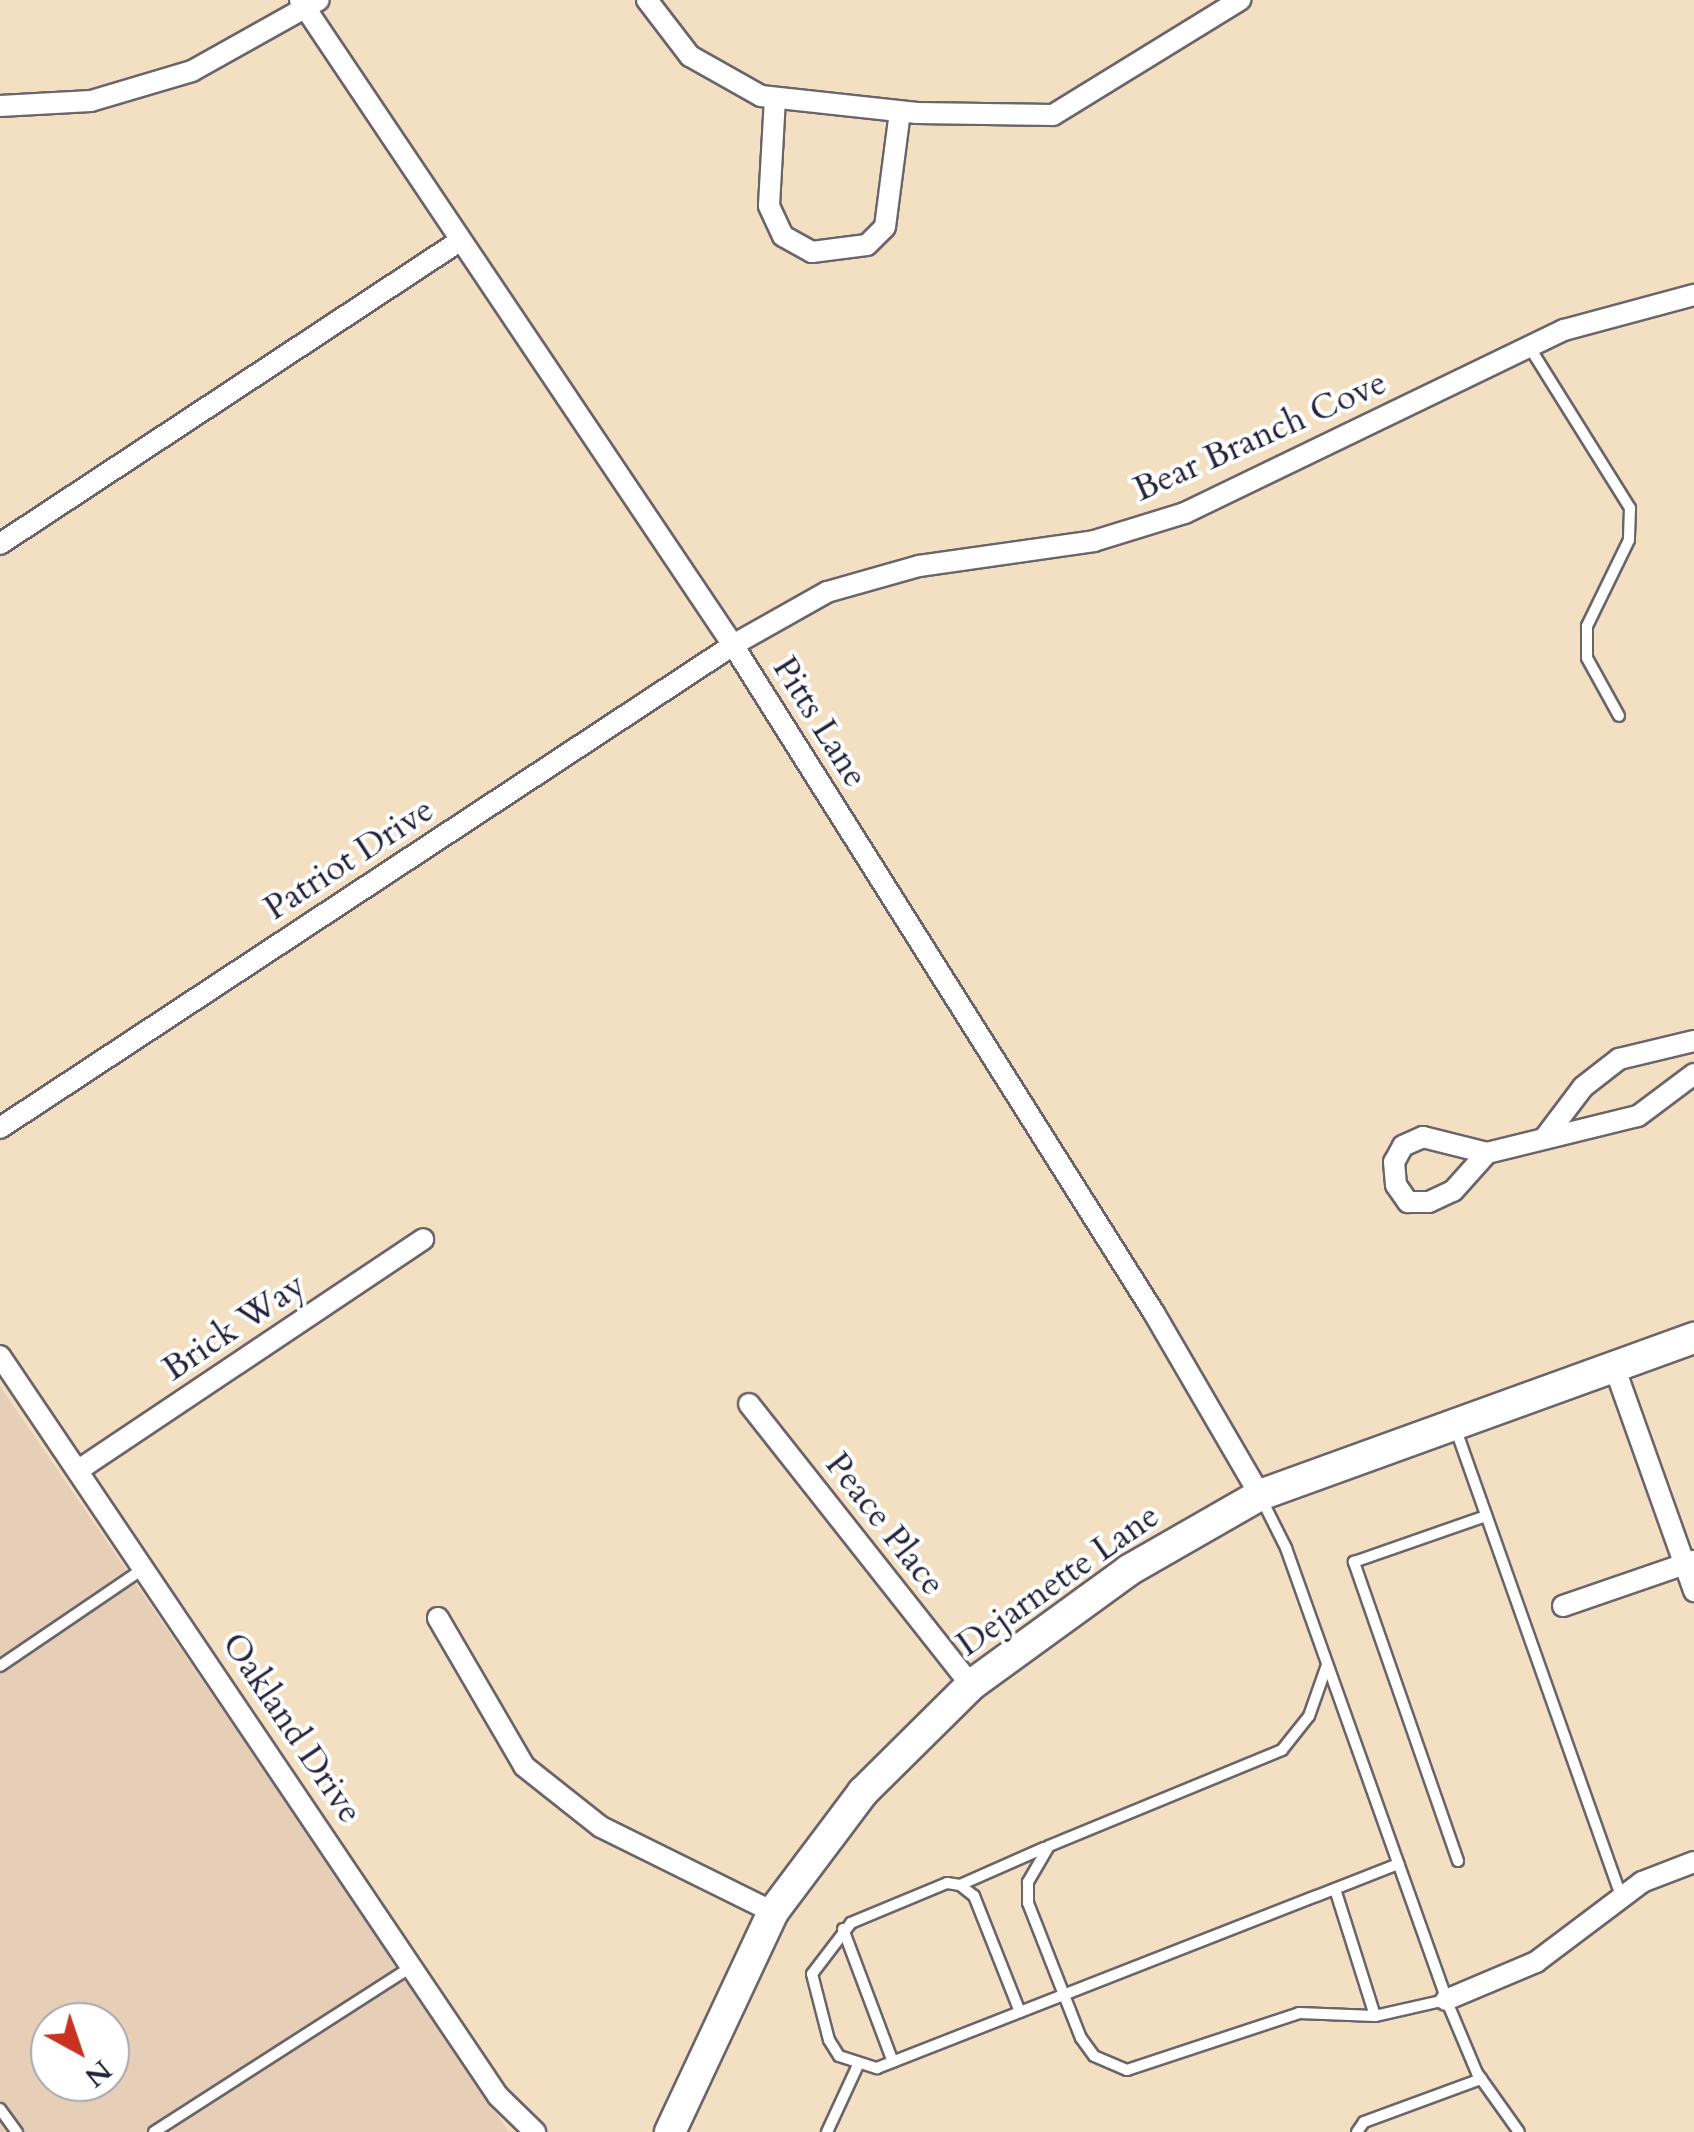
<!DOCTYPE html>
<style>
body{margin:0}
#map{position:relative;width:1694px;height:2132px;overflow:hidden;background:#f3dfc2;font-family:Cardo,serif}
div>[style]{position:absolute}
.built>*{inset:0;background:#e7cfb7}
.roads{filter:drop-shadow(2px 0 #6b646a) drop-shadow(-2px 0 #6b646a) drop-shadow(0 2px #6b646a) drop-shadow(0 -2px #6b646a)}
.lane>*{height:10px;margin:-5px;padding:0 5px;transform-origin:5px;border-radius:5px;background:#fff}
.street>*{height:20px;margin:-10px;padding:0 10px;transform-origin:10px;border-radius:10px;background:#fff}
.secondary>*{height:30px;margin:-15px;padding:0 15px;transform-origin:15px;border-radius:15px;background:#fff}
span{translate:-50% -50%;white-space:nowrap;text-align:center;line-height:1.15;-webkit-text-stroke:8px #fff;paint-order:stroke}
.street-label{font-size:35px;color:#22223b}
.north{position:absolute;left:30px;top:2002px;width:100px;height:100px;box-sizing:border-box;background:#fff;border:2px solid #a7a7b1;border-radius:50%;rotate:140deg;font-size:28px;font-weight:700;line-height:40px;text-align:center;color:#22223b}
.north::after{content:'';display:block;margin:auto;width:35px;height:45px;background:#c8321e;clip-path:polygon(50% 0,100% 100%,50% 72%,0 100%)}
</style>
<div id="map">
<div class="built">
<div style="clip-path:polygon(evenodd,0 1386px,411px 1985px,509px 2132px,0 2132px,0 1386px,50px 2022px,110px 2022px,110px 2082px,50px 2082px,50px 2022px)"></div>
</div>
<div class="roads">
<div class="lane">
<div style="left:1530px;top:348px;width:189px;rotate:58deg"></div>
<div style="left:1630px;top:508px;width:32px;rotate:92deg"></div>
<div style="left:1629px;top:540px;width:96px;rotate:116deg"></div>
<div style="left:1587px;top:626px;width:32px;rotate:90deg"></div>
<div style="left:1587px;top:658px;width:66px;rotate:61.1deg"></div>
<div style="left:1456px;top:1430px;width:494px;rotate:70.5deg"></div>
<div style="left:1260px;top:1496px;width:58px;rotate:63.4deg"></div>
<div style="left:1286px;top:1548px;width:484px;rotate:70.4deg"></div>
<div style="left:1448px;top:2004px;width:75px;rotate:67.2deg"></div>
<div style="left:1477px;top:2073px;width:72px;rotate:54.6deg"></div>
<div style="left:1327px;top:1665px;width:54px;rotate:109.4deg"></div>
<div style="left:1309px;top:1716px;width:43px;rotate:128.5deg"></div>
<div style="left:1282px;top:1750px;width:252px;rotate:157.6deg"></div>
<div style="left:1049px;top:1846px;width:42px;rotate:120.3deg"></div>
<div style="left:1028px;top:1882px;width:21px;rotate:90deg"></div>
<div style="left:1028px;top:1903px;width:145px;rotate:68.6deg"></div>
<div style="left:1081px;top:2038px;width:22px;rotate:54deg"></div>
<div style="left:1094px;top:2056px;width:36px;rotate:23deg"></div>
<div style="left:1127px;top:2070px;width:181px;rotate:-18.3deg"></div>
<div style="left:1299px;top:2013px;width:76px;rotate:2.3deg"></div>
<div style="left:1375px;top:2016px;width:73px;rotate:-12.7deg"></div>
<div style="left:0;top:1666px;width:174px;rotate:-34.2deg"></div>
<div style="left:1458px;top:1861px;width:317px;rotate:-109.2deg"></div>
<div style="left:1354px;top:1562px;width:140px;rotate:-19.2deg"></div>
<div style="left:960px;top:1885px;width:92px;rotate:-23.8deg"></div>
<div style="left:1335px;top:1889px;width:133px;rotate:72.5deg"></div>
<div style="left:843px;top:1929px;width:142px;rotate:69.4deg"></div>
<div style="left:1020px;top:2012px;width:125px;rotate:-111.6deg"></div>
<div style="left:974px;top:1896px;width:18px;rotate:-142deg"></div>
<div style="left:960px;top:1885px;width:13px;rotate:-171deg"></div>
<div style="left:947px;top:1883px;width:104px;rotate:157.4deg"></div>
<div style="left:851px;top:1923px;width:64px;rotate:127.4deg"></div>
<div style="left:812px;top:1974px;width:68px;rotate:75.6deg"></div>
<div style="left:829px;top:2040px;width:19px;rotate:58deg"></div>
<div style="left:839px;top:2056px;width:40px;rotate:18deg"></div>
<div style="left:877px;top:2068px;width:560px;rotate:-21.38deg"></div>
<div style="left:0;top:2109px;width:29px;rotate:54deg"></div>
<div style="left:154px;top:2132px;width:305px;rotate:-32.7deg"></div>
<div style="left:827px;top:2132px;width:72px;rotate:-65.2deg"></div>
<div style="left:1357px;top:2132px;width:12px;rotate:-55deg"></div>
<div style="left:1364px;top:2122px;width:125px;rotate:-20.2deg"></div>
</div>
<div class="street">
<div style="left:300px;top:0;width:777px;rotate:56.13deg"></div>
<div style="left:733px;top:645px;width:790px;rotate:57.78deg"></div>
<div style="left:1154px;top:1313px;width:211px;rotate:59.8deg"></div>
<div style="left:647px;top:0;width:71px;rotate:52.5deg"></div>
<div style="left:690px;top:56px;width:81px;rotate:29.4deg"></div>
<div style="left:761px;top:96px;width:157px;rotate:6.2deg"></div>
<div style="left:917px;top:113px;width:136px;rotate:0.8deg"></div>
<div style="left:1053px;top:115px;width:220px;rotate:-31.6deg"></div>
<div style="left:775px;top:98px;width:108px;rotate:93.2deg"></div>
<div style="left:769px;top:206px;width:33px;rotate:65deg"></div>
<div style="left:783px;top:236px;width:33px;rotate:29deg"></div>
<div style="left:812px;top:252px;width:55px;rotate:-7.3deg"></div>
<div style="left:867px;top:245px;width:25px;rotate:-45deg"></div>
<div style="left:885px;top:227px;width:116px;rotate:-82.6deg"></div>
<div style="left:0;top:106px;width:91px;rotate:-3.1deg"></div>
<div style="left:91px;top:101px;width:105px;rotate:-16.5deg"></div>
<div style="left:192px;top:71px;width:145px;rotate:-29.2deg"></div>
<div style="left:0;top:544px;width:552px;rotate:-33.4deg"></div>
<div style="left:0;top:1128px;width:878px;rotate:-33.38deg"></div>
<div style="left:733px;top:645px;width:108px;rotate:-29.4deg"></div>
<div style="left:827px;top:592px;width:96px;rotate:-15.8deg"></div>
<div style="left:919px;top:566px;width:177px;rotate:-8.1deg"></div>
<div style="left:1094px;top:541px;width:95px;rotate:-17.1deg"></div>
<div style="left:1185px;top:513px;width:421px;rotate:-25.8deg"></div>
<div style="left:1564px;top:330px;width:135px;rotate:-15.1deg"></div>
<div style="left:1546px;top:1136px;width:61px;rotate:-52.9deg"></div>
<div style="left:1583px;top:1087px;width:46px;rotate:-37.9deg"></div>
<div style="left:1619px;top:1059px;width:77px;rotate:-13.5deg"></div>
<div style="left:1487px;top:1153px;width:66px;rotate:-166deg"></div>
<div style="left:1423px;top:1137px;width:22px;rotate:156deg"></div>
<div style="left:1403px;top:1146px;width:18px;rotate:119deg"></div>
<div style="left:1394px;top:1162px;width:23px;rotate:85deg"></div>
<div style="left:1396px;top:1185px;width:21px;rotate:55deg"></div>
<div style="left:1408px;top:1202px;width:21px"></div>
<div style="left:1429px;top:1202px;width:26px;rotate:-25deg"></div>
<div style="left:1453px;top:1191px;width:51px;rotate:-48.2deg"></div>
<div style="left:1487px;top:1153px;width:155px;rotate:-13.8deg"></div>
<div style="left:1638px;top:1116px;width:70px;rotate:-36.9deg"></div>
<div style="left:0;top:1356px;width:892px;rotate:56.06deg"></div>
<div style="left:498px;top:2096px;width:52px;rotate:44.2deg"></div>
<div style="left:1614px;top:1366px;width:239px;rotate:70.4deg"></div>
<div style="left:749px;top:1404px;width:358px;rotate:51.7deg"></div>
<div style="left:80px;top:1469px;width:413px;rotate:-33.8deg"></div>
<div style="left:1563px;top:1606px;width:139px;rotate:-19deg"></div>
<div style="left:438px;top:1618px;width:171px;rotate:59.8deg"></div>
<div style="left:524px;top:1766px;width:98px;rotate:38.4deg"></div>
<div style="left:601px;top:1827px;width:192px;rotate:26.3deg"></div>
<div style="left:1446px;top:2000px;width:98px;rotate:-22.9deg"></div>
<div style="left:1536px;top:1962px;width:133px;rotate:-37deg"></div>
<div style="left:1642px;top:1882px;width:56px;rotate:-21deg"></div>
</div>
<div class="secondary">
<div style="left:670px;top:2132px;width:243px;rotate:-64.9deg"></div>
<div style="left:773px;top:1912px;width:150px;rotate:-53.1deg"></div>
<div style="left:863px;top:1792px;width:152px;rotate:-44.7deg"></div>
<div style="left:971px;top:1685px;width:195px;rotate:-36deg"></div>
<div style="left:1129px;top:1570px;width:151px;rotate:-29.8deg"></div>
<div style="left:1260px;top:1495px;width:462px;rotate:-19.9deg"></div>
</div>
</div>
<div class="street-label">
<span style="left:1260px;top:436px;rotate:-24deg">Bear Branch Cove</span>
<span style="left:820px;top:722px;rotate:58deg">Pitts Lane</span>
<span style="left:349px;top:859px;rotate:-33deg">Patriot Drive</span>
<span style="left:234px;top:1327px;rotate:-34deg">Brick Way</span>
<span style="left:885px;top:1524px;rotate:52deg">Peace Place</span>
<span style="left:1058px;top:1580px;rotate:-35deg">Dejarnette Lane</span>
<span style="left:292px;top:1728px;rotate:56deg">Oakland Drive</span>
</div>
<div class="north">N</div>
</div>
